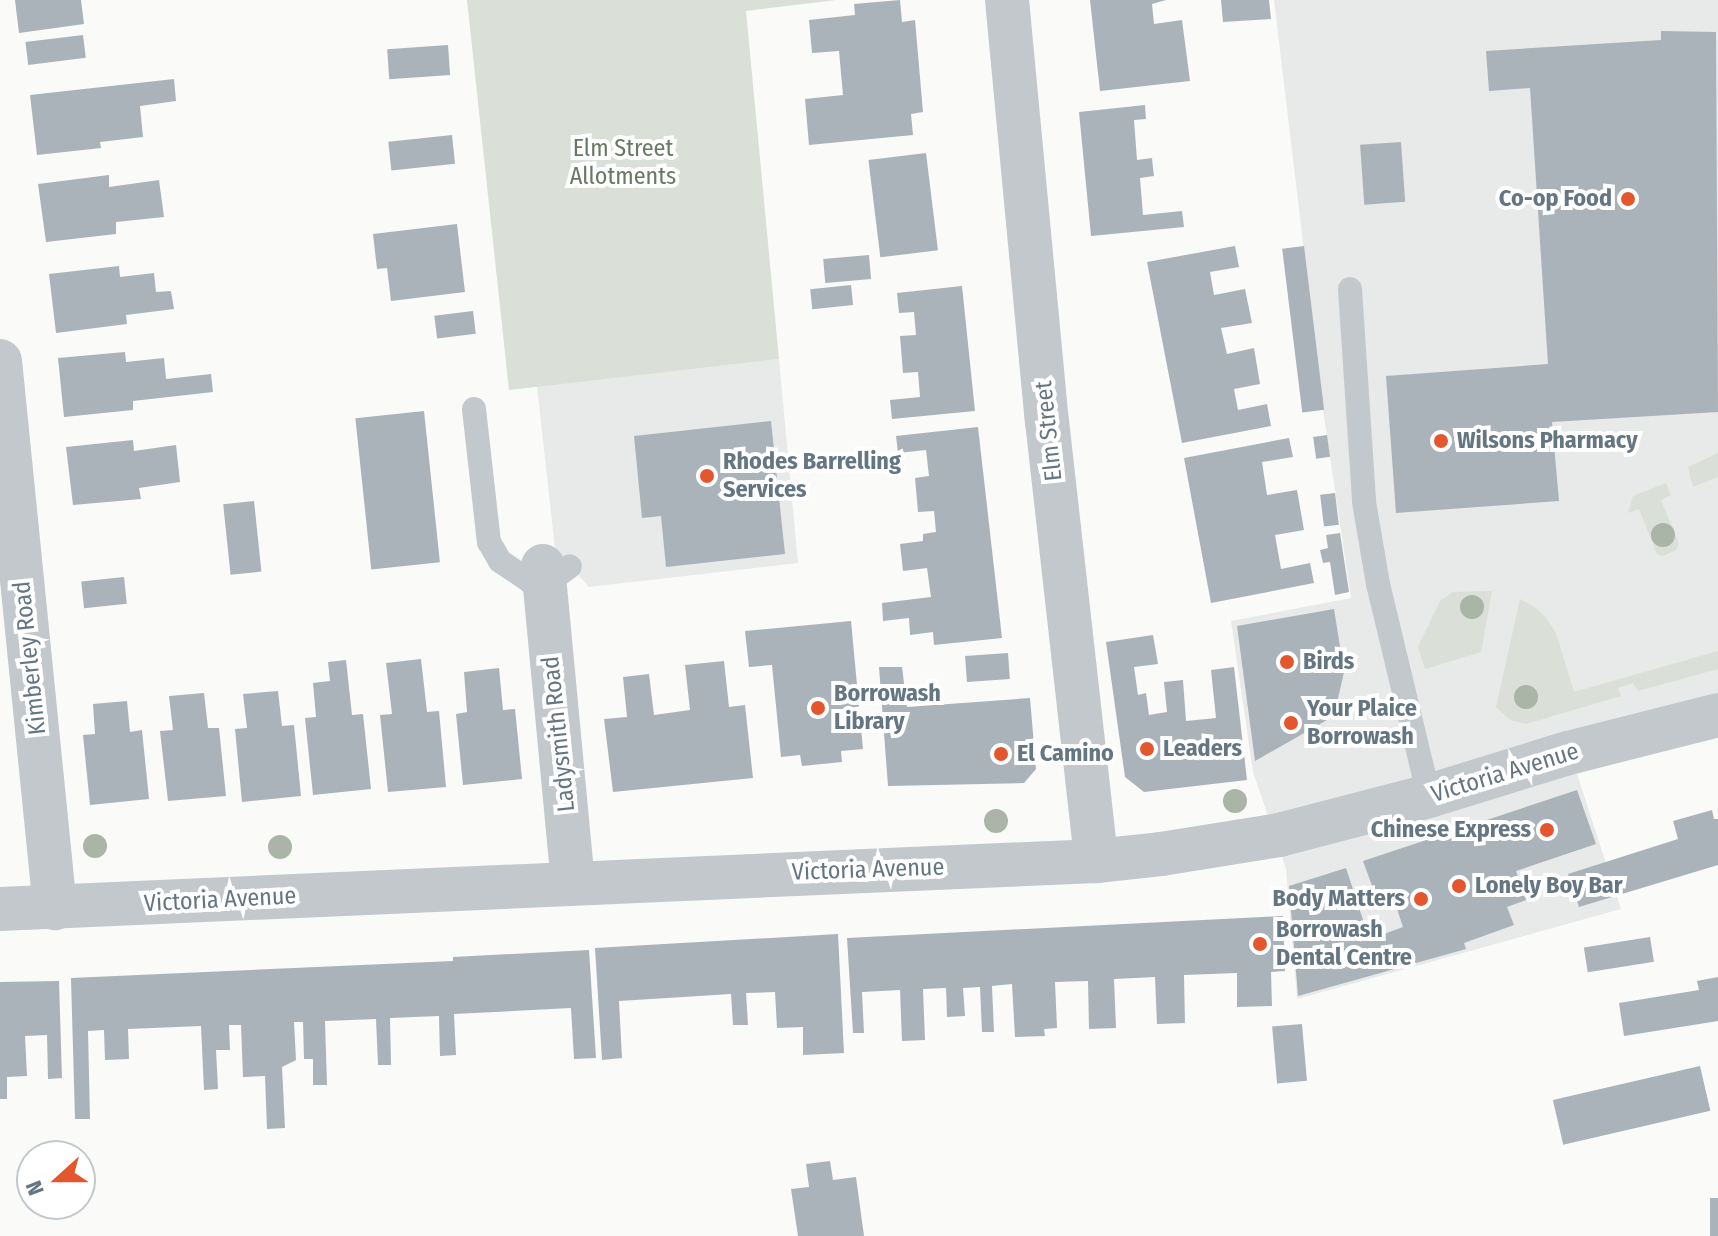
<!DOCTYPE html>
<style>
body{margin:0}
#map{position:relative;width:1718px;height:1236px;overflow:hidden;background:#fafaf8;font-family:"Fira Sans Condensed",sans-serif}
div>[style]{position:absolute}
.built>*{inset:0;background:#e8e9e9}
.green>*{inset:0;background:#dadfd7}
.building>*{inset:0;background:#aab3b9;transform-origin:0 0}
.service>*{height:24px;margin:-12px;padding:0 12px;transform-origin:12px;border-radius:12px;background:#c3c8cc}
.minor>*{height:44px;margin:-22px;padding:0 22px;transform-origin:22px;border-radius:22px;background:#c3c8cc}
.tertiary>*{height:44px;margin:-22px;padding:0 22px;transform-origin:22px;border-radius:22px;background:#c3c8cc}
.trees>*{width:24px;height:24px;margin:-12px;border-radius:50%;background:#aab4a7}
.dots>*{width:22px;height:22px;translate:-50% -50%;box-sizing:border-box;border:4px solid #fff;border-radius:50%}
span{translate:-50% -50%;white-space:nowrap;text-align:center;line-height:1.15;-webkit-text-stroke:8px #fff;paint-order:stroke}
.park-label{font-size:24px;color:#687a64}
.poi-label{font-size:24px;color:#657683;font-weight:700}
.right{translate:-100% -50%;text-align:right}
.left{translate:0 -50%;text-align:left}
.street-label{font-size:24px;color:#657683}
.north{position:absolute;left:16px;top:1140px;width:80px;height:80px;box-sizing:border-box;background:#fff;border:2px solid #c1c8cd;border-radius:50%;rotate:249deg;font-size:22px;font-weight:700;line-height:32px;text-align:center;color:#657683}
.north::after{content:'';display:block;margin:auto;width:28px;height:36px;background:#e4572e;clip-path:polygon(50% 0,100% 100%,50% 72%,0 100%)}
</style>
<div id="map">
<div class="built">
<div style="clip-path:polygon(1274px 0,1718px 0,1718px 735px,1577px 774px,1621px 909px,1297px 999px,1286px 869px,1253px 772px,1231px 621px,1351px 598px,1323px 410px)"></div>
<div style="clip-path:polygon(779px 359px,798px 563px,589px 587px,555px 549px,537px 386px)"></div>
</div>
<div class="green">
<div style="clip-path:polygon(467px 0,836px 0,746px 11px,779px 359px,509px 390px)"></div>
<div style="clip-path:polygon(1718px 453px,1718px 477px,1693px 487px,1688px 467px)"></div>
<div style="clip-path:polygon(1666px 483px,1671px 495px,1661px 500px,1679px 544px,1676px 550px,1663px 556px,1657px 554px,1639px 509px,1628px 513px,1633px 496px)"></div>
<div style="clip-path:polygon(1492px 591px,1481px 652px,1425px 669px,1418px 647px,1440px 601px,1453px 592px)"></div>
<div style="clip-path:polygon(1520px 599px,1535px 607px,1547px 619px,1556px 633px,1574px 692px,1718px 651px,1718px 669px,1638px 691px,1633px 683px,1618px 688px,1621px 696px,1526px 724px,1510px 720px,1496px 707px)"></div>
</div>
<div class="building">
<div style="clip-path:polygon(15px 0,81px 0,84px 24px,19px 33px)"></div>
<div style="clip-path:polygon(900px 0,902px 22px,915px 20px,923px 112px,911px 114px,913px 135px,809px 145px,805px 99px,843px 95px,839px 51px,812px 53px,809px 20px,855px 15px,854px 4px)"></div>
<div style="clip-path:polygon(1090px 0,1166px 0,1152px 4px,1154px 24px,1182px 20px,1190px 81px,1100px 91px)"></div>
<div style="clip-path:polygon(1221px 0,1269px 0,1271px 19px,1223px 22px)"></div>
<div style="clip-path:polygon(1661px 31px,1716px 32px,1718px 412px,1552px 422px,1559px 501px,1396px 513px,1386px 376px,1548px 364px,1530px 88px,1489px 91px,1486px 51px,1661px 40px)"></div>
<div style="left:83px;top:35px;width:23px;height:58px;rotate:83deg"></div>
<div style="left:448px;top:45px;width:30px;height:61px;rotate:86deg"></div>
<div style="clip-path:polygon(174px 79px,176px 101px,140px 106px,143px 137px,100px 142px,101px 148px,37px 155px,30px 95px)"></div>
<div style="clip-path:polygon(1145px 105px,1146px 119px,1134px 120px,1137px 160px,1152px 158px,1153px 168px,1154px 176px,1140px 178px,1143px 215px,1182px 211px,1184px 227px,1091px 236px,1079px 112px)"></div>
<div style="left:452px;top:135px;width:29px;height:64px;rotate:84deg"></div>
<div style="left:1401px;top:142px;width:60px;height:41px;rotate:86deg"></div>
<div style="left:926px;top:153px;width:98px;height:58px;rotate:83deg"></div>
<div style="clip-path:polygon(109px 175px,109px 187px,159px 180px,164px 217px,116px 222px,116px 234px,46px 242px,38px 184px)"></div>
<div style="clip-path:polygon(457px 224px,465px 292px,391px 301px,387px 268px,377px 269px,373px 234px)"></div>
<div style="clip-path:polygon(1235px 246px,1239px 267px,1210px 272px,1214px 295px,1245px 289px,1252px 323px,1221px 328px,1227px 354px,1254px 348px,1260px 384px,1234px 389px,1238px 410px,1267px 404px,1271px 426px,1182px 443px,1147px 262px)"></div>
<div style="left:1304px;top:246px;width:165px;height:22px;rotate:83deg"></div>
<div style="left:869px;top:255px;width:24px;height:46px;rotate:85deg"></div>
<div style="clip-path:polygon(119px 266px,120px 277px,154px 273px,156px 292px,171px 291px,174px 309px,126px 315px,127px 324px,56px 333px,49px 274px)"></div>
<div style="left:851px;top:285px;width:20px;height:41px;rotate:84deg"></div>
<div style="clip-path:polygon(962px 286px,975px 411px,892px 419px,890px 400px,920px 397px,918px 372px,903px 373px,900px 336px,916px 335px,914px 312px,899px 313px,897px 293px)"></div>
<div style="left:473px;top:311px;width:23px;height:39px;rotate:83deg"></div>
<div style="clip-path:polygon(125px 352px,126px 362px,164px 358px,166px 379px,211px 374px,213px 392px,133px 401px,133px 410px,64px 417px,58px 358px)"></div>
<div style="left:424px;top:411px;width:152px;height:69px;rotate:84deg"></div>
<div style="clip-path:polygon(771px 421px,785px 554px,666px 567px,661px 516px,642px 518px,634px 436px)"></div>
<div style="clip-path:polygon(978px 427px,1002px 638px,934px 645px,933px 632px,910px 635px,909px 618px,883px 621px,882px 603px,931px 597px,927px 568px,903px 571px,900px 544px,923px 541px,923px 534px,936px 532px,934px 511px,918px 512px,915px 478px,929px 476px,926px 450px,898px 453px,896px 436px)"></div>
<div style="left:1327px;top:435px;width:22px;height:14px;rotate:82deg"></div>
<div style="clip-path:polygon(1289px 438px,1293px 457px,1262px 462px,1267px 495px,1297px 490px,1304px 530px,1275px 535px,1281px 569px,1310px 563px,1314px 583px,1211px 603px,1184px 458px)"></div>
<div style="clip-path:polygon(133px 440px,134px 451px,176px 445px,180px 482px,139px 488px,141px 499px,73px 505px,66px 447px)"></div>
<div style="left:1335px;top:493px;width:32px;height:15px;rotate:83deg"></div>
<div style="left:254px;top:501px;width:71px;height:31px;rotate:84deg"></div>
<div style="clip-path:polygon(1340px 533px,1349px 592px,1335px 595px,1330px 562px,1323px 563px,1320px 550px,1328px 548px,1326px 535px)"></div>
<div style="left:124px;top:577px;width:27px;height:43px;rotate:84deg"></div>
<div style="clip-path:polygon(1334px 609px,1344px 672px,1334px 716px,1255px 761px,1237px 626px)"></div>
<div style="clip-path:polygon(851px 621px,863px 749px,841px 751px,842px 762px,802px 766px,800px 755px,781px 757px,772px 665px,749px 667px,745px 631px)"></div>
<div style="clip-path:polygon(1153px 635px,1158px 664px,1134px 667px,1138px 695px,1146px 693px,1149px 715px,1167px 712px,1164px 682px,1183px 680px,1186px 721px,1216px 718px,1211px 670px,1234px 667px,1247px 780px,1144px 792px,1125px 777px,1106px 642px)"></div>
<div style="left:1008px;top:653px;width:26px;height:43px;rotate:86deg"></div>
<div style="clip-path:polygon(421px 659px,427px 712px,439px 711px,446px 787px,388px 792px,380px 715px,392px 714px,386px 663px)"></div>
<div style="clip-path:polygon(346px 660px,352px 715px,363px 714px,371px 789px,313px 795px,305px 718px,316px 717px,313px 683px,330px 681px,328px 662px)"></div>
<div style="clip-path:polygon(724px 661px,729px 707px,745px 705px,753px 778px,613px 792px,604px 719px,627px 717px,623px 677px,649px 674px,654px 715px,690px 710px,685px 665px)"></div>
<div style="clip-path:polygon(879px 667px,902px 667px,907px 707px,1030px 698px,1036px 769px,1024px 783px,888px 786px)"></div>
<div style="clip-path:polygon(499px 668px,503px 710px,515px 709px,522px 779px,463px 785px,456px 714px,467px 712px,464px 672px)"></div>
<div style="clip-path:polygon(278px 691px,282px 726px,294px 725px,301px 796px,242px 802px,235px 729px,247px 728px,243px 694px)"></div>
<div style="clip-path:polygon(204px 693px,208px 728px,219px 728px,226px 796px,168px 801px,160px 731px,173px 730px,169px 696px)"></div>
<div style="clip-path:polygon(127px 701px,130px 732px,142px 730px,149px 799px,90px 805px,83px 735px,95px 734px,93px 704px)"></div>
<div style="clip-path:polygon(1577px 790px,1596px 844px,1516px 871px,1526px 900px,1507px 907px,1514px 925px,1464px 943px,1466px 949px,1298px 996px,1289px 886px,1346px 868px,1365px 926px,1377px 923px,1381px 935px,1403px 927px,1393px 897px,1378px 902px,1363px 861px)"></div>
<div style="clip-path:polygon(1712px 810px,1714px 819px,1718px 819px,1718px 865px,1579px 907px,1568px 874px,1678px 839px,1673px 821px)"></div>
<div style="clip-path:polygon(1283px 916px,1285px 971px,1271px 972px,1272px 1006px,1237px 1007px,1237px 973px,1184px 975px,1185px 1023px,1157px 1024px,1155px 977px,1114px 979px,1116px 1028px,1089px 1029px,1088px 981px,1055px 982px,1057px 1028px,1044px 1029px,1045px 1036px,1015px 1037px,1012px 984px,992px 986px,994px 1032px,982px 1032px,980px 987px,963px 988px,965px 1016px,947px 1017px,946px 988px,923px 989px,925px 1040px,902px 1041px,900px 990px,862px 992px,864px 1033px,853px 1033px,847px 938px)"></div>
<div style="clip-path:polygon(838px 934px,844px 1053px,803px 1055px,803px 1027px,777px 1028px,775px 992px,746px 993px,748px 1025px,733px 1025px,731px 994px,619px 1001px,622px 1058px,602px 1060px,595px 948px)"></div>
<div style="left:1650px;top:937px;width:25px;height:67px;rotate:81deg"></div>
<div style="clip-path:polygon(589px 950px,596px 1058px,574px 1059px,571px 1008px,454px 1014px,456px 1055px,440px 1056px,439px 1016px,390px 1018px,391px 1065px,378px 1065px,376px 1019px,325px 1021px,327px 1085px,313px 1085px,313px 1059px,304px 1059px,303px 1022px,294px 1022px,296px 1060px,282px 1067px,285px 1128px,267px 1129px,265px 1076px,243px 1077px,241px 1025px,229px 1025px,230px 1050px,216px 1050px,218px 1089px,204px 1090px,201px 1026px,128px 1029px,129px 1059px,105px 1060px,104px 1030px,88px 1031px,90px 1119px,75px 1119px,71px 978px,453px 961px,453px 957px)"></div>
<div style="clip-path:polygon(1718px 977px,1718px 1021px,1624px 1036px,1619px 1003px,1699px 990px,1697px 981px)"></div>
<div style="clip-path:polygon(59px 981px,62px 1078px,48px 1079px,47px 1035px,25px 1036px,27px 1076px,7px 1077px,7px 1099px,0 1099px,0 982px)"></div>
<div style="left:1302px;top:1024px;width:57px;height:30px;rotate:85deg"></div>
<div style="left:1700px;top:1066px;width:46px;height:151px;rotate:77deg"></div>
<div style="clip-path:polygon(830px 1161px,833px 1180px,856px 1177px,864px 1236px,798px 1236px,791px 1189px,809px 1187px,806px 1164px)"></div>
<div style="left:1710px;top:1198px;width:8px;height:38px"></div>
</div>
<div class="service">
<div style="left:1350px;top:289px;width:213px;rotate:86.2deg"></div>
<div style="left:1364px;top:502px;width:83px;rotate:80.3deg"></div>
<div style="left:1378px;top:584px;width:218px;rotate:76.5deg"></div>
<div style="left:474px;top:409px;width:134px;rotate:83.6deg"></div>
<div style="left:489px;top:542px;width:22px;rotate:60deg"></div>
<div style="left:500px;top:561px;width:37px;rotate:34deg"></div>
<div style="left:531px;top:582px;width:14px;rotate:12deg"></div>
<div style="left:545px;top:585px;width:31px;rotate:-37deg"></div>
</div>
<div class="minor">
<div style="left:1007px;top:0;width:423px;rotate:84.6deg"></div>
<div style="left:1047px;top:421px;width:443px;rotate:83.6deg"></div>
<div style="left:0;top:361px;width:550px;rotate:84.26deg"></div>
<div style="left:543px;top:566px;width:318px;rotate:84.6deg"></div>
</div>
<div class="tertiary">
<div style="left:0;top:909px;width:1097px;rotate:-2.51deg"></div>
<div style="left:1096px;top:861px;width:65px;rotate:-6.1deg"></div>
<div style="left:1161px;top:854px;width:120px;rotate:-9.1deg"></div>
<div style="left:1279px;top:835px;width:155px;rotate:-14.6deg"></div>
<div style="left:1429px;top:796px;width:145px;rotate:-17.2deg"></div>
<div style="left:1568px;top:753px;width:155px;rotate:-14.2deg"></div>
</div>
<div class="trees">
<div style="left:1663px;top:535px"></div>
<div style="left:1472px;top:607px"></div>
<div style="left:1526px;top:697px"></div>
<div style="left:1235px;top:801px"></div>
<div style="left:996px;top:821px"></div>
<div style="left:95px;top:846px"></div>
<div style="left:280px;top:847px"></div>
</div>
<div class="dots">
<div style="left:1628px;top:199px;background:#e4572e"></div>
<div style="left:1441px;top:441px;background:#e4572e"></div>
<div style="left:707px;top:476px;background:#e4572e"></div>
<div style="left:1287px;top:662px;background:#e4572e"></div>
<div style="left:818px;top:708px;background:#e4572e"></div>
<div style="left:1291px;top:723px;background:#e4572e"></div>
<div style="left:1147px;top:749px;background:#e4572e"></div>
<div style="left:1001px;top:754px;background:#e4572e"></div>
<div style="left:1547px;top:830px;background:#e4572e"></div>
<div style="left:1459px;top:886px;background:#e4572e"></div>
<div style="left:1421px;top:899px;background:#e4572e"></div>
<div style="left:1260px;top:944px;background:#e4572e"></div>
</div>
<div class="park-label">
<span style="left:623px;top:163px">Elm Street<br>Allotments</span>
</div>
<div class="poi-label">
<span class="right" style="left:1612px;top:199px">Co-op Food</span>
<span class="left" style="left:1457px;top:441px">Wilsons Pharmacy</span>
<span class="left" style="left:723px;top:476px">Rhodes Barrelling<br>Services</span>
<span class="left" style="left:1303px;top:662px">Birds</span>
<span class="left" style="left:834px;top:708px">Borrowash<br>Library</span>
<span class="left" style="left:1307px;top:723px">Your Plaice<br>Borrowash</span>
<span class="left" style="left:1163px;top:749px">Leaders</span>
<span class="left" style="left:1017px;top:754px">El Camino</span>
<span class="right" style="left:1531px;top:830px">Chinese Express</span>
<span class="left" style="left:1475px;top:886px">Lonely Boy Bar</span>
<span class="right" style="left:1405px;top:899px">Body Matters</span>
<span class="left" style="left:1276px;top:944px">Borrowash<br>Dental Centre</span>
</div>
<div class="street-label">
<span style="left:1049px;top:431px;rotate:-96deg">Elm Street</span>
<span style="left:30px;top:658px;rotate:-96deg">Kimberley Road</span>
<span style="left:559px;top:734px;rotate:-96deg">Ladysmith Road</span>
<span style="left:1505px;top:773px;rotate:-17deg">Victoria Avenue</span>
<span style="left:868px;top:870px;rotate:-2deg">Victoria Avenue</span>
<span style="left:220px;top:900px;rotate:-3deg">Victoria Avenue</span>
</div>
<div class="north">N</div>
</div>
